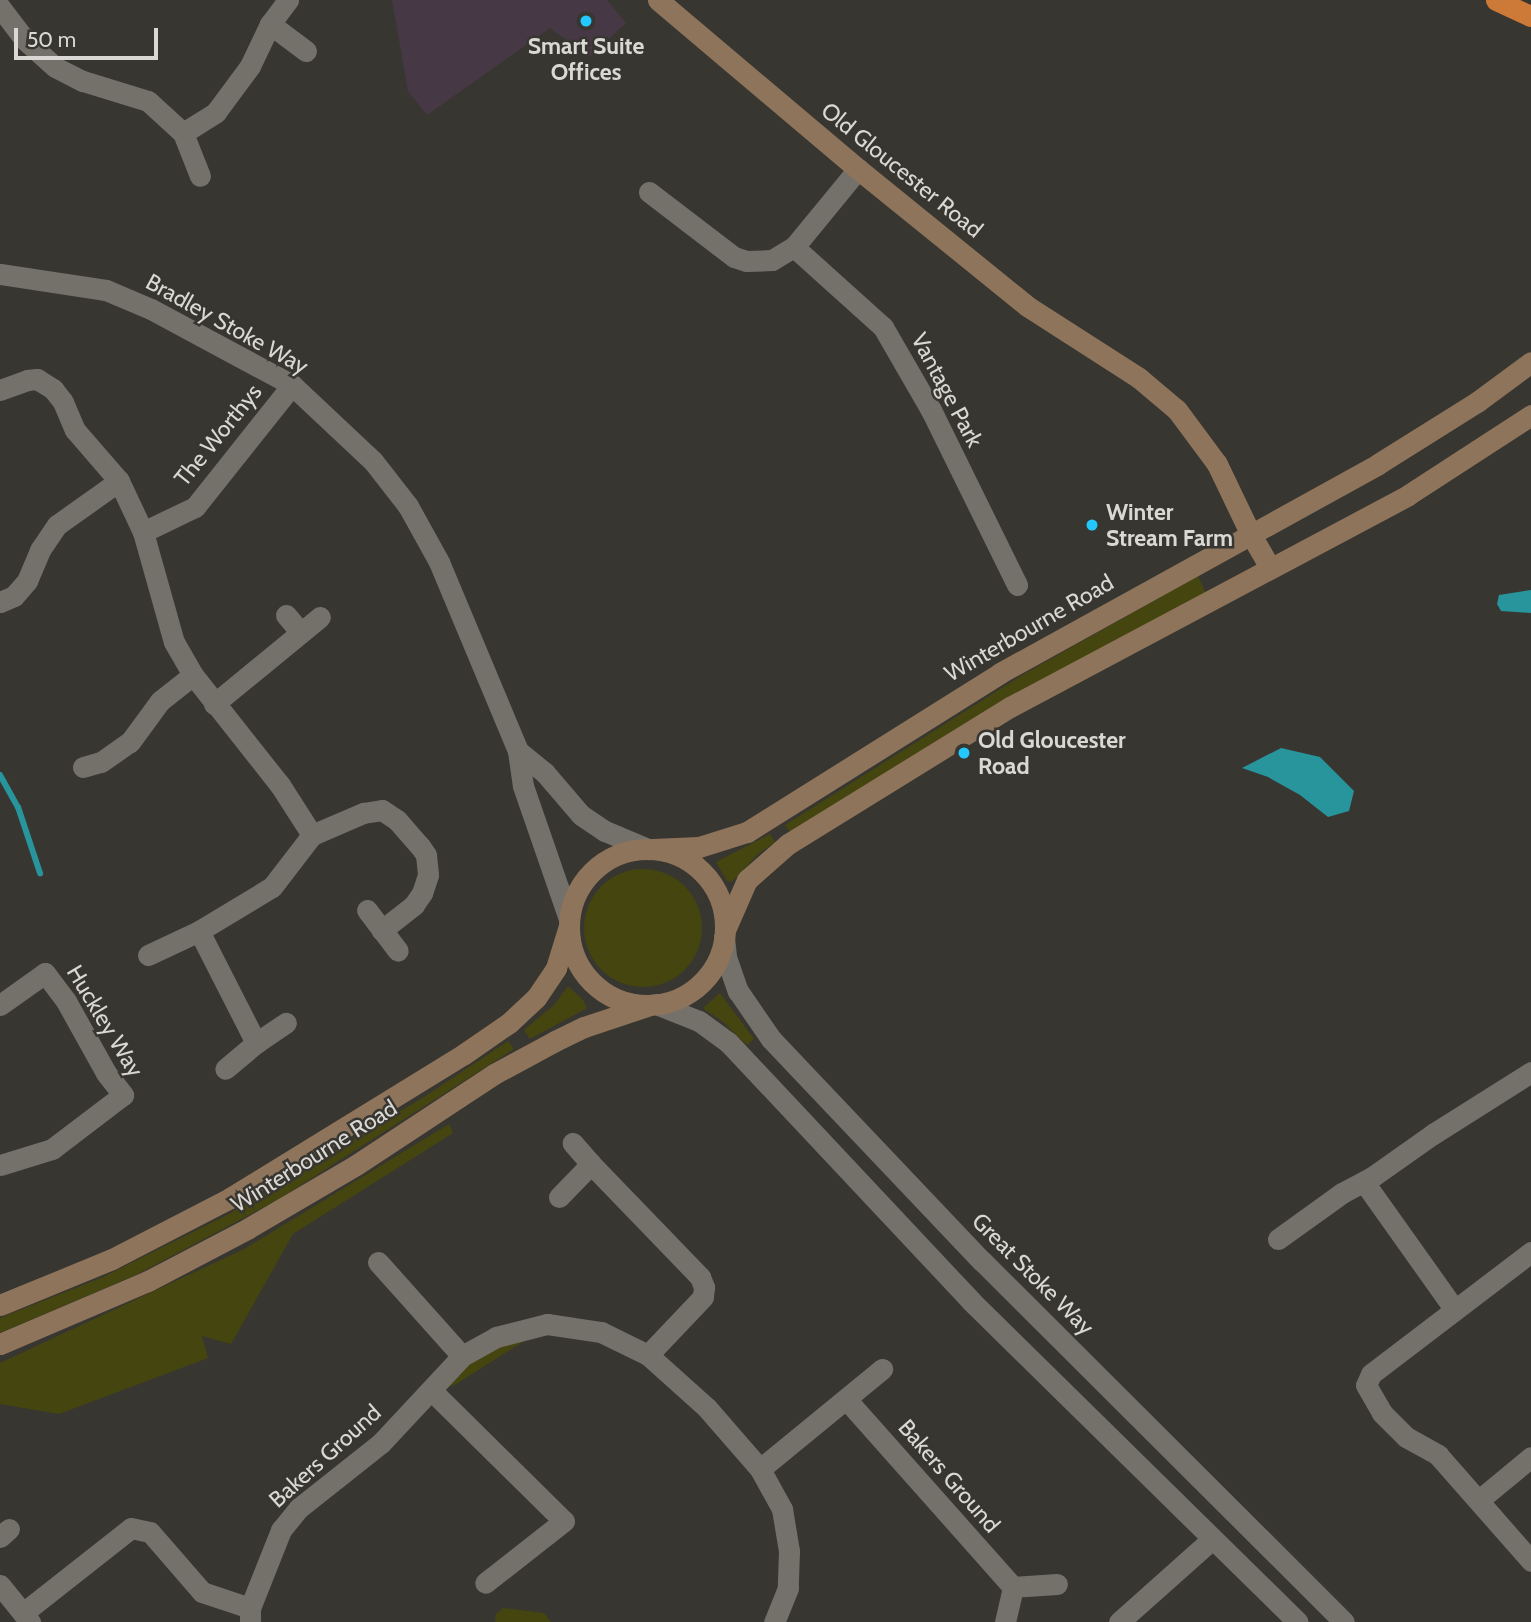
<!DOCTYPE html>
<style>
body{margin:0}
#map{position:relative;width:1531px;height:1622px;overflow:hidden;background:#383630;font-family:Cabin,sans-serif}
div>[style]{position:absolute}
.commercial>*{inset:0;background:#473845}
.green>*{inset:0;background:#454510}
.round{border-radius:50%}
.water>*{inset:0;background:#28949c}
.stream>*{height:6px;margin:-3px;padding:0 3px;transform-origin:3px;border-radius:3px;background:#28949c}
.minor>*{height:21px;margin:-10.5px;padding:0 10.5px;transform-origin:10.5px;border-radius:10.5px;background:#74716b}
.tertiary>*{height:21px;margin:-10.5px;padding:0 10.5px;transform-origin:10.5px;border-radius:10.5px;background:#74716b}
.secondary>*{height:21px;margin:-10.5px;padding:0 10.5px;transform-origin:10.5px;border-radius:10.5px;background:#8f745c}
.secondary>.ring{margin:-10.5px;padding:0;box-sizing:content-box;background:none;border:21px solid #8f745c;border-radius:50%}
.motorway>*{height:21px;margin:-10.5px;padding:0 10.5px;transform-origin:10.5px;border-radius:10.5px;background:#cd7a39}
.dots>*{width:19px;height:19px;translate:-50% -50%;box-sizing:border-box;border:4px solid #383630;border-radius:50%}
span{translate:-50% -50%;white-space:nowrap;text-align:center;line-height:1.15;-webkit-text-stroke:5px #383630;paint-order:stroke}
.poi-label{font-size:23px;color:#dad8d5;font-weight:700}
.left{translate:0 -50%;text-align:left}
.street-label{font-size:23px;color:#dad8d5}
.scale{position:absolute;left:14px;top:28px;width:144px;height:32px;box-sizing:border-box;border:4px solid #dad8d5;border-top:0;padding-left:9px;font-size:21px;line-height:24px;white-space:nowrap;color:#dad8d5;-webkit-text-stroke:5px #383630;paint-order:stroke}
</style>
<div id="map">
<div class="commercial">
<div style="clip-path:polygon(392px 0,607px 0,626px 23px,589px 57px,550px 28px,427px 115px,408px 91px)"></div>
</div>
<div class="green">
<div style="clip-path:polygon(1198px 576px,1207px 596px,790px 832px,785px 825px,1024px 674px)"></div>
<div style="clip-path:polygon(770px 834px,775px 842px,758px 854px,732px 882px,727px 881px,716px 862px)"></div>
<div class="round" style="left:584px;top:869px;width:118px;height:118px"></div>
<div style="clip-path:polygon(568px 986px,583px 1000px,587px 1008px,530px 1039px,524px 1030px,554px 1005px)"></div>
<div style="clip-path:polygon(720px 993px,754px 1039px,747px 1045px,722px 1021px,705px 1010px,704px 1007px)"></div>
<div style="clip-path:polygon(508px 1041px,514px 1049px,279px 1199px,138px 1274px,0 1333px,0 1318px,103px 1277px,227px 1215px,424px 1097px)"></div>
<div style="clip-path:polygon(449px 1124px,453px 1133px,293px 1234px,231px 1344px,202px 1336px,208px 1358px,59px 1414px,0 1404px,0 1363px,244px 1249px)"></div>
<div style="clip-path:polygon(527px 1337px,526px 1340px,453px 1386px,448px 1386px,450px 1378px,481px 1354px)"></div>
<div style="clip-path:polygon(503px 1608px,544px 1613px,551px 1622px,495px 1622px,496px 1614px)"></div>
</div>
<div class="water">
<div style="clip-path:polygon(1531px 590px,1531px 613px,1501px 611px,1497px 604px,1499px 595px)"></div>
<div style="clip-path:polygon(1281px 748px,1320px 757px,1354px 791px,1349px 811px,1328px 817px,1300px 795px,1268px 777px,1242px 768px)"></div>
</div>
<div class="stream">
<div style="left:0;top:775px;width:37px;rotate:61deg"></div>
<div style="left:18px;top:807px;width:70px;rotate:71.6deg"></div>
</div>
<div class="minor">
<div style="left:0;top:7px;width:41px;rotate:52.9deg"></div>
<div style="left:25px;top:40px;width:40px;rotate:42deg"></div>
<div style="left:55px;top:67px;width:31px;rotate:27deg"></div>
<div style="left:83px;top:81px;width:68px;rotate:17.1deg"></div>
<div style="left:148px;top:101px;width:47px;rotate:42.4deg"></div>
<div style="left:183px;top:133px;width:46px;rotate:68.4deg"></div>
<div style="left:270px;top:24px;width:30px;rotate:-53deg"></div>
<div style="left:183px;top:133px;width:39px;rotate:-32deg"></div>
<div style="left:216px;top:112px;width:57px;rotate:-53.5deg"></div>
<div style="left:250px;top:66px;width:47px;rotate:-64.5deg"></div>
<div style="left:270px;top:24px;width:45px;rotate:36.9deg"></div>
<div style="left:649px;top:192px;width:107px;rotate:37.4deg"></div>
<div style="left:734px;top:257px;width:13px;rotate:18deg"></div>
<div style="left:746px;top:261px;width:26px;rotate:-2deg"></div>
<div style="left:772px;top:260px;width:26px;rotate:-31deg"></div>
<div style="left:794px;top:247px;width:101px;rotate:-50.6deg"></div>
<div style="left:794px;top:247px;width:120px;rotate:42deg"></div>
<div style="left:883px;top:327px;width:96px;rotate:60deg"></div>
<div style="left:931px;top:410px;width:195px;rotate:63.8deg"></div>
<div style="left:0;top:390px;width:29px;rotate:-20deg"></div>
<div style="left:27px;top:380px;width:10px;rotate:-6deg"></div>
<div style="left:37px;top:379px;width:19px;rotate:32deg"></div>
<div style="left:53px;top:389px;width:16px;rotate:52deg"></div>
<div style="left:63px;top:402px;width:30px;rotate:67deg"></div>
<div style="left:75px;top:430px;width:67px;rotate:49.2deg"></div>
<div style="left:119px;top:481px;width:56px;rotate:64.8deg"></div>
<div style="left:143px;top:532px;width:114px;rotate:74.3deg"></div>
<div style="left:174px;top:642px;width:38px;rotate:60deg"></div>
<div style="left:193px;top:675px;width:140px;rotate:51.7deg"></div>
<div style="left:280px;top:785px;width:59px;rotate:57.4deg"></div>
<div style="left:143px;top:532px;width:58px;rotate:-25.7deg"></div>
<div style="left:195px;top:507px;width:156px;rotate:-51.5deg"></div>
<div style="left:0;top:602px;width:15px;rotate:-23deg"></div>
<div style="left:14px;top:596px;width:20px;rotate:-49deg"></div>
<div style="left:27px;top:581px;width:34px;rotate:-67deg"></div>
<div style="left:40px;top:550px;width:30px;rotate:-56deg"></div>
<div style="left:57px;top:525px;width:76px;rotate:-35.4deg"></div>
<div style="left:286px;top:615px;width:23px;rotate:50deg"></div>
<div style="left:214px;top:704px;width:137px;rotate:-39.4deg"></div>
<div style="left:83px;top:767px;width:19px;rotate:-16deg"></div>
<div style="left:101px;top:762px;width:35px;rotate:-35deg"></div>
<div style="left:130px;top:742px;width:51px;rotate:-53.8deg"></div>
<div style="left:160px;top:701px;width:42px;rotate:-38.2deg"></div>
<div style="left:367px;top:910px;width:51px;rotate:52.9deg"></div>
<div style="left:199px;top:931px;width:126px;rotate:63deg"></div>
<div style="left:256px;top:1043px;width:40px;rotate:140deg"></div>
<div style="left:148px;top:955px;width:56px;rotate:-25.2deg"></div>
<div style="left:199px;top:931px;width:85px;rotate:-31.1deg"></div>
<div style="left:272px;top:887px;width:66px;rotate:-52.4deg"></div>
<div style="left:312px;top:835px;width:56px;rotate:-23.3deg"></div>
<div style="left:363px;top:813px;width:19px;rotate:-9deg"></div>
<div style="left:382px;top:810px;width:18px;rotate:34deg"></div>
<div style="left:397px;top:820px;width:35px;rotate:49deg"></div>
<div style="left:420px;top:846px;width:11px;rotate:56deg"></div>
<div style="left:426px;top:855px;width:20px;rotate:84deg"></div>
<div style="left:428px;top:875px;width:19px;rotate:108deg"></div>
<div style="left:422px;top:893px;width:14px;rotate:124deg"></div>
<div style="left:414px;top:905px;width:41px;rotate:142deg"></div>
<div style="left:0;top:1005px;width:55px;rotate:-35.4deg"></div>
<div style="left:45px;top:973px;width:35px;rotate:53deg"></div>
<div style="left:66px;top:1001px;width:82px;rotate:60.9deg"></div>
<div style="left:106px;top:1073px;width:28px;rotate:52deg"></div>
<div style="left:123px;top:1095px;width:89px;rotate:142.7deg"></div>
<div style="left:52px;top:1149px;width:54px;rotate:162.9deg"></div>
<div style="left:256px;top:1043px;width:36px;rotate:-34deg"></div>
<div style="left:591px;top:1164px;width:157px;rotate:46deg"></div>
<div style="left:700px;top:1277px;width:11px;rotate:68deg"></div>
<div style="left:704px;top:1287px;width:10px;rotate:96deg"></div>
<div style="left:703px;top:1297px;width:80px;rotate:133.5deg"></div>
<div style="left:1364px;top:1182px;width:157px;rotate:54.6deg"></div>
<div style="left:559px;top:1197px;width:46px;rotate:-45.9deg"></div>
<div style="left:591px;top:1164px;width:28px;rotate:-131deg"></div>
<div style="left:1278px;top:1239px;width:79px;rotate:-35.7deg"></div>
<div style="left:1342px;top:1193px;width:34px;rotate:-28deg"></div>
<div style="left:1372px;top:1177px;width:75px;rotate:-35.2deg"></div>
<div style="left:1433px;top:1134px;width:116px;rotate:-32.3deg"></div>
<div style="left:1531px;top:1252px;width:201px;rotate:142.7deg"></div>
<div style="left:1371px;top:1374px;width:12px;rotate:114deg"></div>
<div style="left:1366px;top:1385px;width:32px;rotate:60deg"></div>
<div style="left:1382px;top:1413px;width:34px;rotate:45deg"></div>
<div style="left:1406px;top:1437px;width:37px;rotate:29deg"></div>
<div style="left:1438px;top:1455px;width:141px;rotate:48.7deg"></div>
<div style="left:378px;top:1262px;width:126px;rotate:48.2deg"></div>
<div style="left:432px;top:1391px;width:185px;rotate:44.6deg"></div>
<div style="left:564px;top:1521px;width:100px;rotate:141.9deg"></div>
<div style="left:846px;top:1399px;width:251px;rotate:48.4deg"></div>
<div style="left:1013px;top:1587px;width:44px;rotate:-3.9deg"></div>
<div style="left:760px;top:1469px;width:158px;rotate:-39.3deg"></div>
<div style="left:1479px;top:1500px;width:67px;rotate:-39.6deg"></div>
<div style="left:0;top:1537px;width:12px;rotate:-42deg"></div>
<div style="left:0;top:1585px;width:48px;rotate:51deg"></div>
<div style="left:23px;top:1613px;width:137px;rotate:-38.2deg"></div>
<div style="left:131px;top:1528px;width:19px;rotate:12deg"></div>
<div style="left:150px;top:1532px;width:79px;rotate:49.1deg"></div>
<div style="left:202px;top:1592px;width:51px;rotate:18.4deg"></div>
<div style="left:250px;top:1622px;width:14px;rotate:-90deg"></div>
<div style="left:250px;top:1608px;width:84px;rotate:-68.3deg"></div>
<div style="left:281px;top:1530px;width:28px;rotate:-51deg"></div>
<div style="left:299px;top:1508px;width:105px;rotate:-38.4deg"></div>
<div style="left:381px;top:1443px;width:119px;rotate:-47deg"></div>
<div style="left:462px;top:1356px;width:39px;rotate:-29deg"></div>
<div style="left:496px;top:1337px;width:53px;rotate:-14.3deg"></div>
<div style="left:547px;top:1324px;width:55px;rotate:8.4deg"></div>
<div style="left:601px;top:1332px;width:52px;rotate:26.1deg"></div>
<div style="left:648px;top:1355px;width:79px;rotate:41.9deg"></div>
<div style="left:707px;top:1408px;width:81px;rotate:49deg"></div>
<div style="left:760px;top:1469px;width:46px;rotate:61.2deg"></div>
<div style="left:782px;top:1509px;width:43px;rotate:80.5deg"></div>
<div style="left:789px;top:1551px;width:37px;rotate:92deg"></div>
<div style="left:788px;top:1588px;width:37px;rotate:112deg"></div>
<div style="left:1005px;top:1622px;width:36px;rotate:-77deg"></div>
<div style="left:1119px;top:1622px;width:125px;rotate:-41.7deg"></div>
</div>
<div class="tertiary">
<div style="left:0;top:274px;width:107px;rotate:8.6deg"></div>
<div style="left:106px;top:290px;width:49px;rotate:22.9deg"></div>
<div style="left:151px;top:309px;width:160px;rotate:28.3deg"></div>
<div style="left:292px;top:385px;width:111px;rotate:43.2deg"></div>
<div style="left:373px;top:461px;width:57px;rotate:52.1deg"></div>
<div style="left:408px;top:506px;width:64px;rotate:61deg"></div>
<div style="left:439px;top:562px;width:205px;rotate:67.3deg"></div>
<div style="left:518px;top:751px;width:35px;rotate:82deg"></div>
<div style="left:523px;top:786px;width:141px;rotate:70.9deg"></div>
<div style="left:518px;top:751px;width:35px;rotate:39deg"></div>
<div style="left:545px;top:773px;width:55px;rotate:49.4deg"></div>
<div style="left:581px;top:815px;width:29px;rotate:34deg"></div>
<div style="left:605px;top:831px;width:47px;rotate:22.7deg"></div>
<div style="left:724px;top:937px;width:20px;rotate:84deg"></div>
<div style="left:726px;top:957px;width:36px;rotate:71deg"></div>
<div style="left:738px;top:991px;width:58px;rotate:55.5deg"></div>
<div style="left:771px;top:1039px;width:306px;rotate:46.5deg"></div>
<div style="left:982px;top:1261px;width:511px;rotate:44.92deg"></div>
<div style="left:656px;top:1004px;width:46px;rotate:21.6deg"></div>
<div style="left:699px;top:1021px;width:36px;rotate:36deg"></div>
<div style="left:728px;top:1042px;width:355px;rotate:46.8deg"></div>
<div style="left:971px;top:1301px;width:458px;rotate:44.5deg"></div>
</div>
<div class="secondary">
<div style="left:658px;top:0;width:262px;rotate:40.2deg"></div>
<div style="left:858px;top:169px;width:218px;rotate:39deg"></div>
<div style="left:1027px;top:306px;width:133px;rotate:32.7deg"></div>
<div style="left:1139px;top:378px;width:50px;rotate:40.1deg"></div>
<div style="left:1177px;top:410px;width:67px;rotate:53.5deg"></div>
<div style="left:1217px;top:464px;width:76px;rotate:64.4deg"></div>
<div style="left:1250px;top:533px;width:39px;rotate:60deg"></div>
<div style="left:653px;top:849px;width:46px;rotate:-2.5deg"></div>
<div style="left:699px;top:847px;width:50px;rotate:-17.4deg"></div>
<div style="left:747px;top:832px;width:299px;rotate:-32.1deg"></div>
<div style="left:1000px;top:673px;width:432px;rotate:-28.9deg"></div>
<div style="left:1378px;top:464px;width:117px;rotate:-32.1deg"></div>
<div style="left:1477px;top:402px;width:67px;rotate:-36.5deg"></div>
<div class="ring" style="left:569px;top:849px;width:135px;height:135px"></div>
<div style="left:725px;top:930px;width:55px;rotate:-66.3deg"></div>
<div style="left:747px;top:880px;width:55px;rotate:-41.3deg"></div>
<div style="left:788px;top:844px;width:261px;rotate:-31.7deg"></div>
<div style="left:1010px;top:707px;width:451px;rotate:-28deg"></div>
<div style="left:1408px;top:495px;width:147px;rotate:-33deg"></div>
<div style="left:0;top:1305px;width:121px;rotate:-22.3deg"></div>
<div style="left:112px;top:1259px;width:133px;rotate:-27.3deg"></div>
<div style="left:230px;top:1198px;width:275px;rotate:-31.6deg"></div>
<div style="left:464px;top:1054px;width:55px;rotate:-34.6deg"></div>
<div style="left:509px;top:1023px;width:37px;rotate:-43deg"></div>
<div style="left:536px;top:998px;width:36px;rotate:-56deg"></div>
<div style="left:556px;top:968px;width:44px;rotate:-72.8deg"></div>
<div style="left:0;top:1344px;width:161px;rotate:-23.1deg"></div>
<div style="left:148px;top:1281px;width:112px;rotate:-27.7deg"></div>
<div style="left:247px;top:1229px;width:126px;rotate:-30.4deg"></div>
<div style="left:356px;top:1165px;width:165px;rotate:-33.4deg"></div>
<div style="left:494px;top:1074px;width:69px;rotate:-28.4deg"></div>
<div style="left:555px;top:1041px;width:32px;rotate:-26deg"></div>
<div style="left:584px;top:1027px;width:70px;rotate:-18.4deg"></div>
</div>
<div class="motorway">
<div style="left:1496px;top:0;width:38px;rotate:25deg"></div>
</div>
<div class="dots">
<div style="left:586px;top:21px;background:#23c9fe"></div>
<div style="left:1092px;top:525px;background:#23c9fe"></div>
<div style="left:964px;top:753px;background:#23c9fe"></div>
</div>
<div class="poi-label">
<span style="left:586px;top:59px">Smart Suite<br>Offices</span>
<span class="left" style="left:1106px;top:525px">Winter<br>Stream Farm</span>
<span class="left" style="left:978px;top:753px">Old Gloucester<br>Road</span>
</div>
<div class="street-label">
<span style="left:902px;top:170px;rotate:39deg">Old Gloucester Road</span>
<span style="left:227px;top:324px;rotate:29deg">Bradley Stoke Way</span>
<span style="left:947px;top:390px;rotate:62deg">Vantage Park</span>
<span style="left:218px;top:435px;rotate:-51deg">The Worthys</span>
<span style="left:1029px;top:628px;rotate:-30deg">Winterbourne Road</span>
<span style="left:105px;top:1021px;rotate:59deg">Huckley Way</span>
<span style="left:314px;top:1156px;rotate:-32deg">Winterbourne Road</span>
<span style="left:1033px;top:1274px;rotate:45deg">Great Stoke Way</span>
<span style="left:325px;top:1456px;rotate:-42deg">Bakers Ground</span>
<span style="left:949px;top:1476px;rotate:49deg">Bakers Ground</span>
</div>
<div class="scale">50 m</div>
</div>
